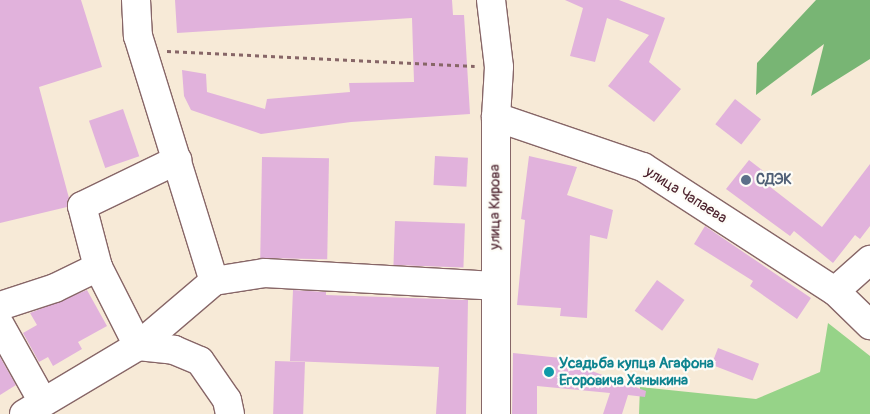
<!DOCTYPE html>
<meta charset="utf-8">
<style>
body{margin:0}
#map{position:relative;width:870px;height:414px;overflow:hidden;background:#f7ead7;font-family:Pangolin,sans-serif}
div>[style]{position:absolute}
.built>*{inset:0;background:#f0d0e5;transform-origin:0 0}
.green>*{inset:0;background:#96d388}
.forest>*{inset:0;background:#78b574}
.building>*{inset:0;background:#e1b2dc;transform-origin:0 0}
.path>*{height:3px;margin-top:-1.5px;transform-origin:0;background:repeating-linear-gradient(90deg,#876667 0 4px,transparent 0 8px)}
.roads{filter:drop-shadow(1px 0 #876667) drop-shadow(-1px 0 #876667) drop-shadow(0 1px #876667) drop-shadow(0 -1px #876667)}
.minor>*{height:28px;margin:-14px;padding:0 14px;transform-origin:14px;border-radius:14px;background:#fff}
.dots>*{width:14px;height:14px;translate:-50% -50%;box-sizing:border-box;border:2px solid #fdfcf7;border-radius:50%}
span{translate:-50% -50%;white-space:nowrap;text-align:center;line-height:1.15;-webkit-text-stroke:4.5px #fdfcf7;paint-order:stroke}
.service-label{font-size:15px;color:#4e5e75;font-weight:700}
.left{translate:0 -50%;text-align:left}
.street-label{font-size:15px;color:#4a1f2b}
.culture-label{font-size:15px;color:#0d838f;font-weight:700}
</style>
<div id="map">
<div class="built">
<div style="left:19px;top:0;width:15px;height:203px"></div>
</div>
<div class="green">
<div style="clip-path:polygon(828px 323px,870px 356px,870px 414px,639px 414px,640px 387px,756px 399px,820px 372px)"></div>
</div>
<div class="forest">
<div style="clip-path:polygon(816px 0,870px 0,870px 59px,811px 96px,824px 44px,756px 95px,757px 63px)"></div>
</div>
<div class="building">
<div style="clip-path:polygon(0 0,81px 0,102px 67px,39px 87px,69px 198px,67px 207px,0 223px)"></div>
<div style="clip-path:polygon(175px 0,452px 0,453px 15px,464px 15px,470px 114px,351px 122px,261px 134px,191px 110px,184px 96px,182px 70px,206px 74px,207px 92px,265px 109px,267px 99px,350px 92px,349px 83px,414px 82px,412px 18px,177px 33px)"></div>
<div style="clip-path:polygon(565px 0,619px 0,665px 18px,649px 62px,681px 89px,654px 122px,608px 86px,649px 35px,607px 18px,595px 62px,570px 56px,583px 8px)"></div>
<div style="left:735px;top:99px;width:33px;height:32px;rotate:38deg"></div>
<div style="left:123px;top:109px;width:50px;height:36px;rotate:71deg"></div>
<div style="left:435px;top:156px;width:33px;height:29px;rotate:3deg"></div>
<div style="clip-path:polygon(529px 156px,577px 167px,567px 195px,613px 210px,607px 239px,590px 235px,587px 318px,560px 316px,561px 308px,517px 305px,525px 220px,521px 219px)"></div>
<div style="left:262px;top:157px;width:67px;height:101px;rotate:1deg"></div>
<div style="clip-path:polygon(749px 160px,774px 179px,769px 186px,822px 227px,870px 164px,870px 226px,860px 239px,855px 235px,833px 263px,794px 231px,790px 236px,726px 189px)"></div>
<div style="left:395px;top:221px;width:70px;height:44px;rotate:2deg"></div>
<div style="clip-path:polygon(705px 226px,811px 298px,797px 319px,750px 286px,753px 281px,694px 244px)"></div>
<div style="left:657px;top:280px;width:34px;height:38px;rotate:36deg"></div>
<div style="clip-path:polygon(87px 290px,107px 326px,78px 342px,82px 349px,53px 366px,48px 357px,39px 362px,23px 333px,37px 325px,30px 313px)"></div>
<div style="clip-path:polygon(293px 290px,326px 292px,326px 295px,468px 300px,466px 414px,436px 414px,439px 367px,290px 361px)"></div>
<div style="left:718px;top:348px;width:44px;height:18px;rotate:21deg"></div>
<div style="clip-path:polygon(513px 353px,590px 361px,589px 370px,646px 391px,645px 397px,628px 395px,622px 414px,603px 414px,610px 393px,537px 386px,537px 414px,512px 414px)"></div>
<div style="clip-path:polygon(0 357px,16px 385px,0 395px)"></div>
<div style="left:275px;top:361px;width:30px;height:53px;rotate:2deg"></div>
</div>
<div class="path">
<div style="left:167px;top:51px;width:308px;rotate:2.8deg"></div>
</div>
<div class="roads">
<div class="minor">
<div style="left:136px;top:0;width:36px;rotate:87deg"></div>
<div style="left:138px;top:36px;width:257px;rotate:72.8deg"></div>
<div style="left:491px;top:0;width:67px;rotate:83.2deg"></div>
<div style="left:499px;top:67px;width:50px;rotate:93.4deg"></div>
<div style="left:496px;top:117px;width:297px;rotate:90deg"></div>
<div style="left:496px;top:117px;width:155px;rotate:18.8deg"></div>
<div style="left:643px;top:167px;width:229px;rotate:32.9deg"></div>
<div style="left:835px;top:291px;width:49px;rotate:44.2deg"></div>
<div style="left:98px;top:267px;width:89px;rotate:63.1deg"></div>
<div style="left:835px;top:291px;width:47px;rotate:-41.5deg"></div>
<div style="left:0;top:306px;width:58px;rotate:-18.1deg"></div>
<div style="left:55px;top:288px;width:48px;rotate:-26deg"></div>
<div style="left:98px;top:267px;width:63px;rotate:-104.7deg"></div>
<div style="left:82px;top:206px;width:106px;rotate:-25.8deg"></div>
<div style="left:0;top:325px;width:88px;rotate:60.8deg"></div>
<div style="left:138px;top:346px;width:36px;rotate:6deg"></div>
<div style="left:174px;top:350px;width:28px;rotate:23deg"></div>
<div style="left:200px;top:361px;width:47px;rotate:55.3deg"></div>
<div style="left:227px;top:400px;width:14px;rotate:78deg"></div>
<div style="left:24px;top:414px;width:133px;rotate:-30.8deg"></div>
<div style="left:138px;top:346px;width:100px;rotate:-40.5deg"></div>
<div style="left:214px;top:281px;width:52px;rotate:-8.9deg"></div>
<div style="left:265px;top:273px;width:230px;rotate:3.2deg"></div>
</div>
</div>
<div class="dots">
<div style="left:746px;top:180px;background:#5c6f8a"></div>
<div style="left:549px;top:372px;background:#0f9aa8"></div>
</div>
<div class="service-label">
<span class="left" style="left:756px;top:180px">СДЭК</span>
</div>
<div class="street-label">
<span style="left:686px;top:195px;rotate:32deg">улица Чапаева</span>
<span style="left:495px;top:207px;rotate:-90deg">улица Кирова</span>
</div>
<div class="culture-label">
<span class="left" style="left:559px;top:372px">Усадьба купца Агафона<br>Егоровича Ханыкина</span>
</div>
</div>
